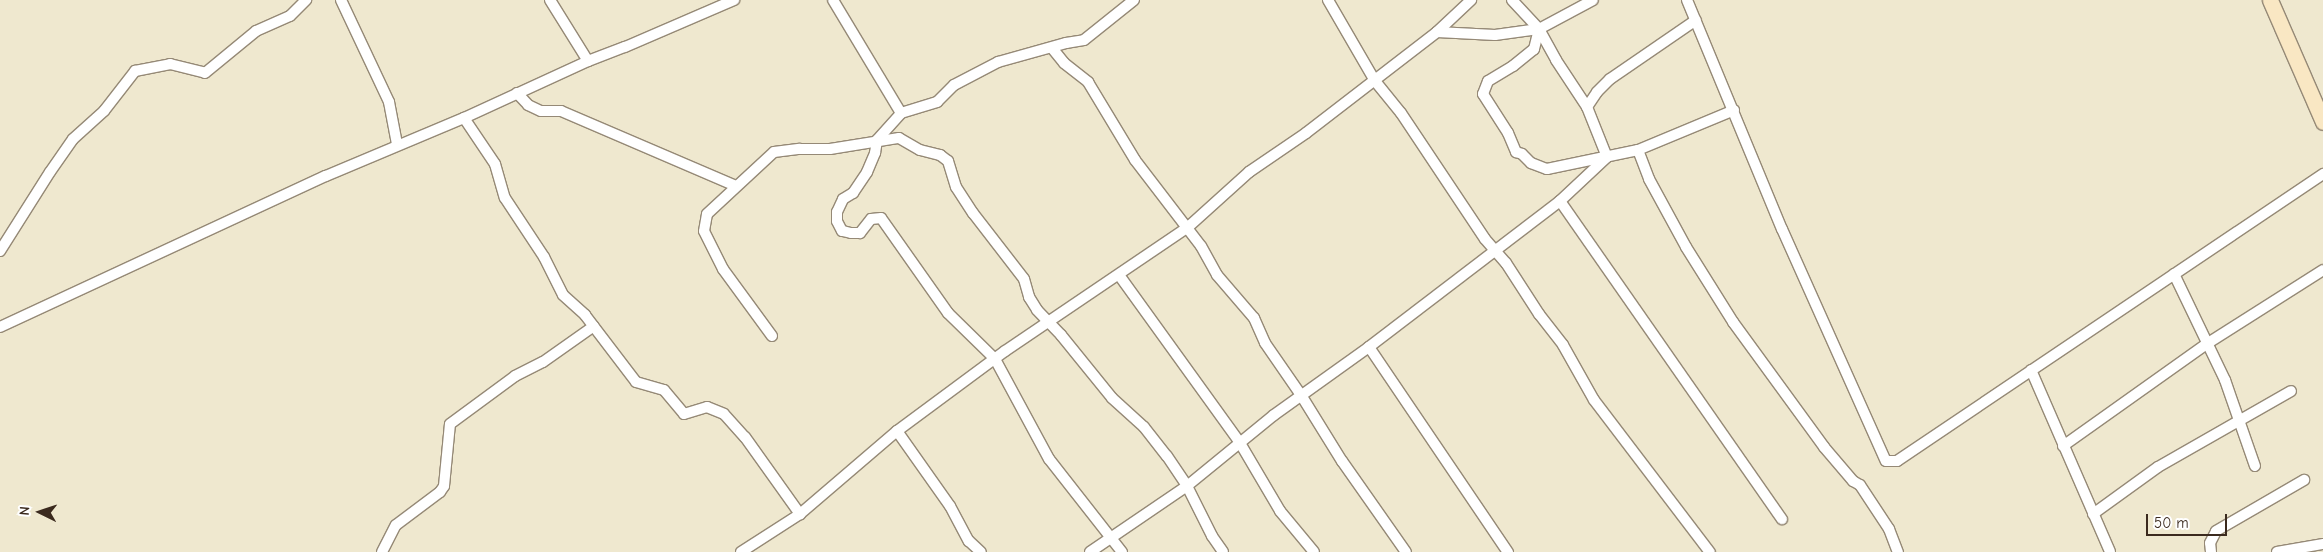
<!DOCTYPE html>
<style>
body{margin:0}
#map{position:relative;width:2323px;height:552px;overflow:hidden;background:#efe8cf;font-family:"Comic Neue",sans-serif}
div>[style]{position:absolute}
.roads{filter:drop-shadow(1px 0 #958976) drop-shadow(-1px 0 #958976) drop-shadow(0 1px #958976) drop-shadow(0 -1px #958976)}
.street>*{height:10px;margin:-5px;padding:0 5px;transform-origin:5px;border-radius:5px;background:#fff}
.secondary>*{height:15px;margin:-7.5px;padding:0 7.5px;transform-origin:7.5px;border-radius:7.5px;background:#f9e7c3}
span{translate:-50% -50%;white-space:nowrap;text-align:center;line-height:1.15;-webkit-text-stroke:5px #fff;paint-order:stroke}
.north{position:absolute;left:15px;top:487px;width:50px;height:50px;-webkit-text-stroke:4px #fff;paint-order:stroke;rotate:274deg;font-size:14px;font-weight:700;line-height:20px;text-align:center;color:#3b2a1e}
.north::after{content:'';display:block;margin:auto;width:18px;height:22px;background:#3b2a1e;clip-path:polygon(50% 0,100% 100%,50% 72%,0 100%)}
.scale{position:absolute;left:2146px;top:514px;width:81px;height:22px;box-sizing:border-box;border:2px solid #3b2a1e;border-top:0;padding-left:6px;font-size:15px;line-height:18px;white-space:nowrap;color:#3b2a1e;-webkit-text-stroke:4px #fff;paint-order:stroke}
</style>
<div id="map">
<div class="roads">
<div class="street">
<div style="left:341px;top:0;width:113px;rotate:64.8deg"></div>
<div style="left:389px;top:102px;width:43px;rotate:79.2deg"></div>
<div style="left:550px;top:0;width:72px;rotate:58.1deg"></div>
<div style="left:833px;top:0;width:132px;rotate:59deg"></div>
<div style="left:1328px;top:0;width:94px;rotate:59.9deg"></div>
<div style="left:1375px;top:81px;width:41px;rotate:50.9deg"></div>
<div style="left:1401px;top:113px;width:151px;rotate:56.3deg"></div>
<div style="left:1485px;top:239px;width:32px;rotate:49deg"></div>
<div style="left:1506px;top:263px;width:61px;rotate:57.1deg"></div>
<div style="left:1539px;top:314px;width:39px;rotate:52deg"></div>
<div style="left:1563px;top:345px;width:63px;rotate:60.6deg"></div>
<div style="left:1594px;top:400px;width:191px;rotate:52.7deg"></div>
<div style="left:1512px;top:0;width:40px;rotate:47deg"></div>
<div style="left:1539px;top:29px;width:35px;rotate:61deg"></div>
<div style="left:1556px;top:60px;width:56px;rotate:56.6deg"></div>
<div style="left:1687px;top:0;width:248px;rotate:67.5deg"></div>
<div style="left:1782px;top:229px;width:254px;rotate:65.9deg"></div>
<div style="left:1886px;top:461px;width:11px"></div>
<div style="left:1897px;top:461px;width:514px;rotate:-33.97deg"></div>
<div style="left:1539px;top:29px;width:21px;rotate:104deg"></div>
<div style="left:1534px;top:49px;width:27px;rotate:141deg"></div>
<div style="left:1513px;top:66px;width:29px;rotate:149deg"></div>
<div style="left:1488px;top:81px;width:14px;rotate:111deg"></div>
<div style="left:1483px;top:94px;width:46px;rotate:57.3deg"></div>
<div style="left:1508px;top:133px;width:21px;rotate:67deg"></div>
<div style="left:1516px;top:152px;width:6px;rotate:18deg"></div>
<div style="left:1522px;top:154px;width:13px;rotate:45deg"></div>
<div style="left:1531px;top:163px;width:17px;rotate:21deg"></div>
<div style="left:1547px;top:169px;width:93px;rotate:-11.8deg"></div>
<div style="left:1638px;top:150px;width:104px;rotate:-22.6deg"></div>
<div style="left:1437px;top:32px;width:47px;rotate:-43.3deg"></div>
<div style="left:1052px;top:48px;width:19px;rotate:51deg"></div>
<div style="left:1064px;top:63px;width:31px;rotate:38deg"></div>
<div style="left:1088px;top:82px;width:91px;rotate:58.9deg"></div>
<div style="left:1135px;top:160px;width:108px;rotate:52.5deg"></div>
<div style="left:1201px;top:246px;width:33px;rotate:61deg"></div>
<div style="left:1217px;top:275px;width:57px;rotate:49.3deg"></div>
<div style="left:1254px;top:318px;width:27px;rotate:66deg"></div>
<div style="left:1265px;top:343px;width:63px;rotate:55.3deg"></div>
<div style="left:1301px;top:395px;width:78px;rotate:58.2deg"></div>
<div style="left:1342px;top:461px;width:111px;rotate:54.9deg"></div>
<div style="left:517px;top:93px;width:16px;rotate:47deg"></div>
<div style="left:528px;top:105px;width:14px;rotate:25deg"></div>
<div style="left:541px;top:111px;width:20px"></div>
<div style="left:561px;top:111px;width:190px;rotate:23.2deg"></div>
<div style="left:464px;top:118px;width:55px;rotate:56deg"></div>
<div style="left:495px;top:164px;width:35px;rotate:74deg"></div>
<div style="left:505px;top:198px;width:71px;rotate:56.5deg"></div>
<div style="left:544px;top:257px;width:42px;rotate:63.4deg"></div>
<div style="left:563px;top:295px;width:30px;rotate:42deg"></div>
<div style="left:585px;top:315px;width:84px;rotate:52.7deg"></div>
<div style="left:636px;top:382px;width:29px;rotate:16deg"></div>
<div style="left:664px;top:390px;width:31px;rotate:50deg"></div>
<div style="left:684px;top:414px;width:24px;rotate:-17deg"></div>
<div style="left:707px;top:407px;width:18px;rotate:22deg"></div>
<div style="left:724px;top:414px;width:31px;rotate:48deg"></div>
<div style="left:745px;top:437px;width:95px;rotate:54.5deg"></div>
<div style="left:800px;top:514px;width:128px;rotate:-40.6deg"></div>
<div style="left:897px;top:431px;width:92px;rotate:54.8deg"></div>
<div style="left:950px;top:506px;width:40px;rotate:62deg"></div>
<div style="left:969px;top:541px;width:16px;rotate:43deg"></div>
<div style="left:1638px;top:150px;width:31px;rotate:69deg"></div>
<div style="left:1649px;top:179px;width:77px;rotate:61.4deg"></div>
<div style="left:1686px;top:247px;width:89px;rotate:57.9deg"></div>
<div style="left:1733px;top:322px;width:155px;rotate:53.9deg"></div>
<div style="left:1824px;top:447px;width:45px;rotate:49.5deg"></div>
<div style="left:1853px;top:481px;width:8px;rotate:30deg"></div>
<div style="left:1860px;top:485px;width:53px;rotate:56.6deg"></div>
<div style="left:1889px;top:529px;width:25px;rotate:69deg"></div>
<div style="left:1560px;top:201px;width:388px;rotate:55.1deg"></div>
<div style="left:0;top:251px;width:93px;rotate:-57.7deg"></div>
<div style="left:50px;top:172px;width:40px;rotate:-55.1deg"></div>
<div style="left:73px;top:139px;width:42px;rotate:-42.1deg"></div>
<div style="left:104px;top:111px;width:51px;rotate:-52.2deg"></div>
<div style="left:135px;top:71px;width:36px;rotate:-11deg"></div>
<div style="left:170px;top:64px;width:36px;rotate:14deg"></div>
<div style="left:205px;top:73px;width:66px;rotate:-39.5deg"></div>
<div style="left:256px;top:31px;width:37px;rotate:-24deg"></div>
<div style="left:290px;top:16px;width:23px;rotate:-45deg"></div>
<div style="left:2174px;top:274px;width:118px;rotate:64.3deg"></div>
<div style="left:2225px;top:380px;width:91px;rotate:70.8deg"></div>
<div style="left:1119px;top:275px;width:207px;rotate:54.2deg"></div>
<div style="left:1240px;top:443px;width:79px;rotate:59.5deg"></div>
<div style="left:1280px;top:511px;width:53px;rotate:50.3deg"></div>
<div style="left:0;top:327px;width:359px;rotate:-24.9deg"></div>
<div style="left:326px;top:176px;width:150px;rotate:-22.8deg"></div>
<div style="left:464px;top:118px;width:136px;rotate:-24.7deg"></div>
<div style="left:588px;top:61px;width:40px;rotate:-21deg"></div>
<div style="left:625px;top:47px;width:119px;rotate:-23.3deg"></div>
<div style="left:772px;top:336px;width:83px;rotate:-126.2deg"></div>
<div style="left:723px;top:269px;width:42px;rotate:-116.6deg"></div>
<div style="left:704px;top:231px;width:17px;rotate:-80deg"></div>
<div style="left:707px;top:214px;width:91px;rotate:-42.8deg"></div>
<div style="left:774px;top:152px;width:26px;rotate:-7deg"></div>
<div style="left:800px;top:149px;width:30px"></div>
<div style="left:830px;top:149px;width:70px;rotate:-9.1deg"></div>
<div style="left:899px;top:138px;width:24px;rotate:30deg"></div>
<div style="left:920px;top:150px;width:21px;rotate:14deg"></div>
<div style="left:940px;top:155px;width:10px;rotate:37deg"></div>
<div style="left:948px;top:161px;width:27px;rotate:73deg"></div>
<div style="left:956px;top:187px;width:31px;rotate:57deg"></div>
<div style="left:973px;top:213px;width:83px;rotate:52.3deg"></div>
<div style="left:1024px;top:279px;width:19px;rotate:74deg"></div>
<div style="left:1029px;top:297px;width:15px;rotate:58deg"></div>
<div style="left:1037px;top:310px;width:35px;rotate:46deg"></div>
<div style="left:1061px;top:335px;width:81px;rotate:51deg"></div>
<div style="left:1112px;top:398px;width:43px;rotate:42.2deg"></div>
<div style="left:1144px;top:427px;width:37px;rotate:52deg"></div>
<div style="left:1167px;top:456px;width:36px;rotate:56deg"></div>
<div style="left:1187px;top:486px;width:56px;rotate:63.4deg"></div>
<div style="left:1212px;top:536px;width:19px;rotate:55deg"></div>
<div style="left:1369px;top:347px;width:248px;rotate:55.9deg"></div>
<div style="left:2031px;top:370px;width:198px;rotate:66.5deg"></div>
<div style="left:897px;top:431px;width:134px;rotate:-36.5deg"></div>
<div style="left:1005px;top:351px;width:220px;rotate:-34.1deg"></div>
<div style="left:1187px;top:228px;width:84px;rotate:-42.1deg"></div>
<div style="left:1249px;top:172px;width:69px;rotate:-34.4deg"></div>
<div style="left:1306px;top:133px;width:165px;rotate:-37.6deg"></div>
<div style="left:1437px;top:32px;width:58px;rotate:3deg"></div>
<div style="left:1495px;top:35px;width:44px;rotate:-7.8deg"></div>
<div style="left:1539px;top:29px;width:61px;rotate:-28.2deg"></div>
<div style="left:2063px;top:446px;width:178px;rotate:-35.4deg"></div>
<div style="left:2208px;top:343px;width:136px;rotate:-32.4deg"></div>
<div style="left:2093px;top:514px;width:80px;rotate:-35.9deg"></div>
<div style="left:2158px;top:467px;width:153px;rotate:-29.7deg"></div>
<div style="left:382px;top:552px;width:30px;rotate:-63deg"></div>
<div style="left:396px;top:525px;width:55px;rotate:-36.9deg"></div>
<div style="left:440px;top:492px;width:7px;rotate:-56deg"></div>
<div style="left:444px;top:486px;width:62px;rotate:-84.5deg"></div>
<div style="left:450px;top:424px;width:81px;rotate:-36.4deg"></div>
<div style="left:515px;top:376px;width:31px;rotate:-27deg"></div>
<div style="left:543px;top:362px;width:62px;rotate:-35.2deg"></div>
<div style="left:741px;top:552px;width:70px;rotate:-32.8deg"></div>
<div style="left:1090px;top:552px;width:117px;rotate:-34.2deg"></div>
<div style="left:1187px;top:486px;width:112px;rotate:-39.2deg"></div>
<div style="left:1274px;top:415px;width:117px;rotate:-35.6deg"></div>
<div style="left:1369px;top:347px;width:240px;rotate:-37.4deg"></div>
<div style="left:1560px;top:201px;width:64px;rotate:-43.1deg"></div>
<div style="left:1607px;top:157px;width:54px;rotate:-111.8deg"></div>
<div style="left:1587px;top:107px;width:18px;rotate:-56deg"></div>
<div style="left:1597px;top:92px;width:18px;rotate:-45deg"></div>
<div style="left:1610px;top:79px;width:104px;rotate:-34.5deg"></div>
<div style="left:1122px;top:552px;width:118px;rotate:-128.1deg"></div>
<div style="left:1049px;top:459px;width:114px;rotate:-118.4deg"></div>
<div style="left:995px;top:359px;width:66px;rotate:-135.6deg"></div>
<div style="left:948px;top:313px;width:116px;rotate:-125.2deg"></div>
<div style="left:881px;top:218px;width:10px;rotate:174deg"></div>
<div style="left:871px;top:219px;width:18px;rotate:128deg"></div>
<div style="left:860px;top:233px;width:9px;rotate:180deg"></div>
<div style="left:851px;top:233px;width:9px;rotate:-167deg"></div>
<div style="left:842px;top:231px;width:11px;rotate:-117deg"></div>
<div style="left:837px;top:221px;width:9px;rotate:-90deg"></div>
<div style="left:837px;top:212px;width:14px;rotate:-65deg"></div>
<div style="left:843px;top:199px;width:12px;rotate:-31deg"></div>
<div style="left:853px;top:193px;width:25px;rotate:-56deg"></div>
<div style="left:867px;top:172px;width:21px;rotate:-67deg"></div>
<div style="left:875px;top:153px;width:13px;rotate:-81deg"></div>
<div style="left:877px;top:140px;width:36px;rotate:-48deg"></div>
<div style="left:901px;top:113px;width:38px;rotate:-17deg"></div>
<div style="left:937px;top:102px;width:24px;rotate:-45deg"></div>
<div style="left:954px;top:85px;width:50px;rotate:-27.6deg"></div>
<div style="left:998px;top:62px;width:71px;rotate:-15.6deg"></div>
<div style="left:1066px;top:43px;width:18px;rotate:-9deg"></div>
<div style="left:1084px;top:40px;width:64px;rotate:-38.7deg"></div>
<div style="left:2211px;top:552px;width:9px;rotate:-96deg"></div>
<div style="left:2210px;top:543px;width:13px;rotate:-63deg"></div>
<div style="left:2216px;top:531px;width:102px;rotate:-30.1deg"></div>
<div style="left:2277px;top:552px;width:47px;rotate:-9.9deg"></div>
</div>
<div class="secondary">
<div style="left:2270px;top:0;width:133px;rotate:66.5deg"></div>
</div>
</div>
<div class="north">N</div>
<div class="scale">50 m</div>
</div>
